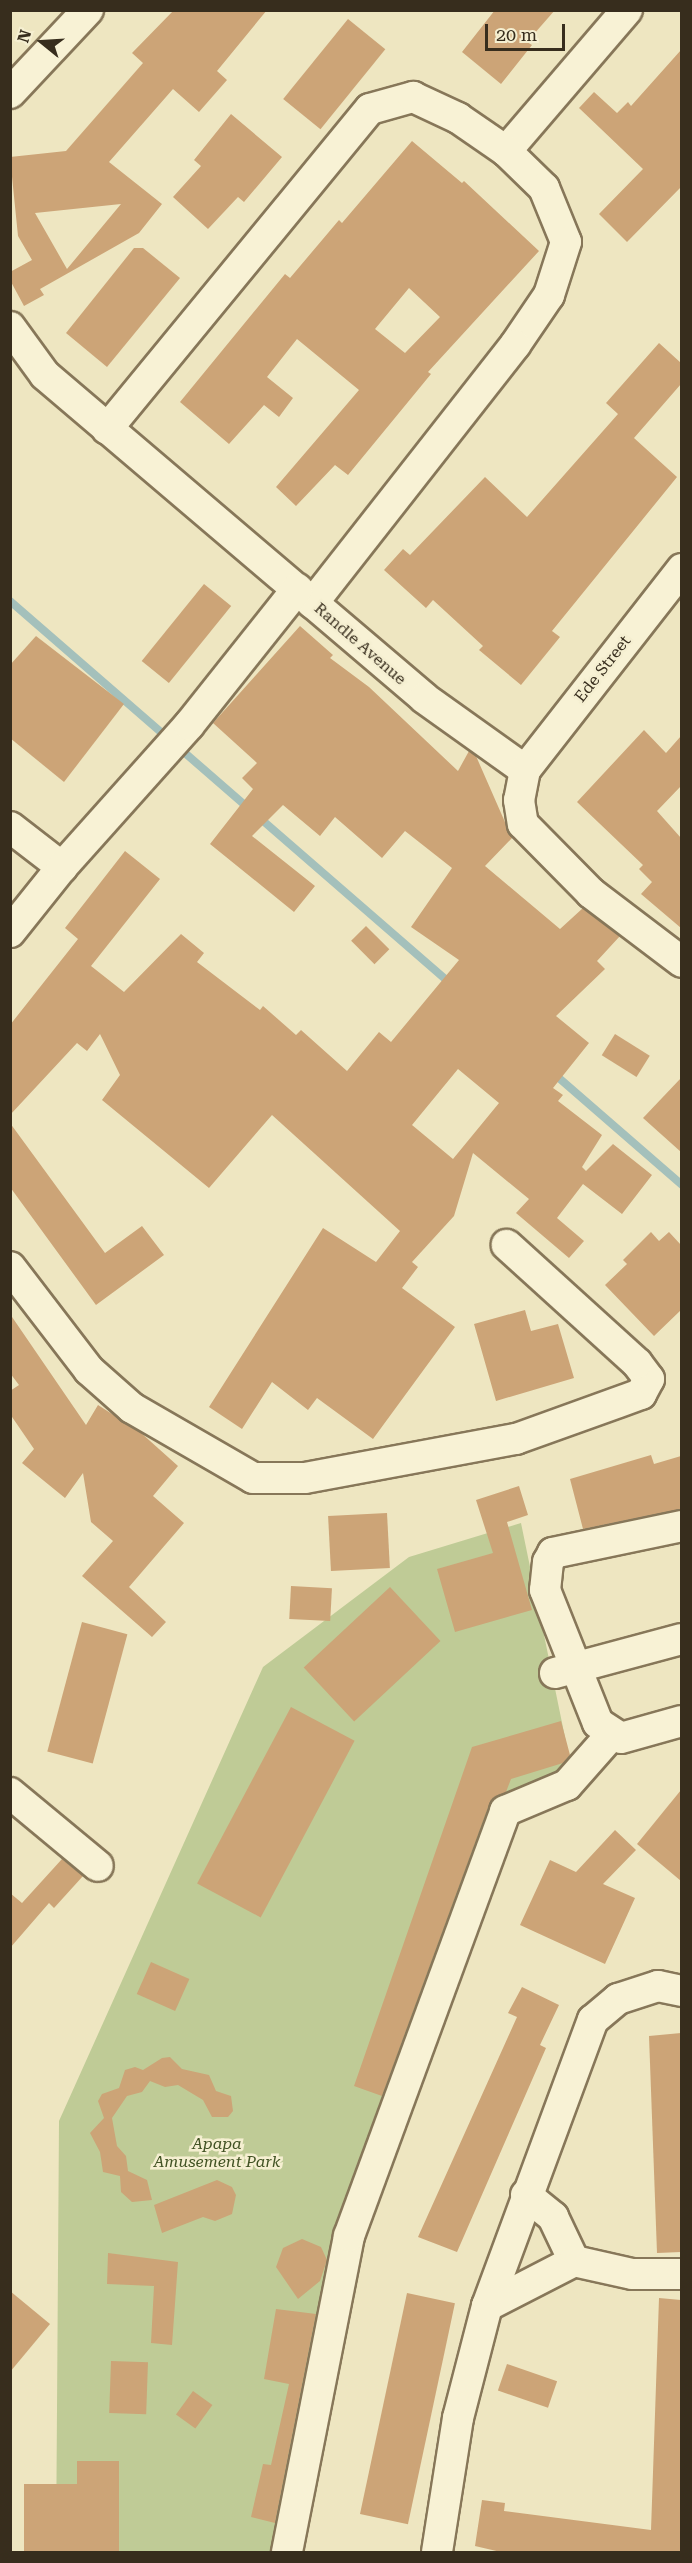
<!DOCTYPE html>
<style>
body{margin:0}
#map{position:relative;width:692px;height:2563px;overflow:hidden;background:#eee6c1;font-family:"Roboto Serif",serif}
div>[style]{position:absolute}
.green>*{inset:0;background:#bfcb96}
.stream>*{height:8px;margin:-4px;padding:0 4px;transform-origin:4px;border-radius:4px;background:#a4c0bb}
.building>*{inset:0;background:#cca477;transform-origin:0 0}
.roads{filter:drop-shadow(2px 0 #877759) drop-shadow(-2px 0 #877759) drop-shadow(0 2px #877759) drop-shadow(0 -2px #877759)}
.minor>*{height:30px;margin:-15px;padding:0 15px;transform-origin:15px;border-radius:15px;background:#f8f2d5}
span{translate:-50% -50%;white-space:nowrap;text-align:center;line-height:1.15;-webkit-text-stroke:5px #f5efd1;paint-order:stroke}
.street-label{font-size:16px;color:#372d1d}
.park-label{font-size:16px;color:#425324;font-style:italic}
.frame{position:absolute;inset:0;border:12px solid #372d1d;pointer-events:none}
.north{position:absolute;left:12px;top:12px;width:60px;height:60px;-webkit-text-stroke:4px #f5efd1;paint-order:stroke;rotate:288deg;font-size:16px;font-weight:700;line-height:24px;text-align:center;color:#372d1d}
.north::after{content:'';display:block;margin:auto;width:21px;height:27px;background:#372d1d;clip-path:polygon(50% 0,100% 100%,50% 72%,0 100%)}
.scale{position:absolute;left:485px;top:24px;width:80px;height:27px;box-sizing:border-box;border:3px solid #372d1d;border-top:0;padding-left:8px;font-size:18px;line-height:21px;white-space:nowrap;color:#372d1d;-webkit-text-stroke:4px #f5efd1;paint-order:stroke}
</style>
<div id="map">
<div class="green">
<div style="clip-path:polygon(521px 1523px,574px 1781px,518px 1799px,350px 2249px,293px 2552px,56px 2552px,59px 2121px,263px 1667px,409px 1557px)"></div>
</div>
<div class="stream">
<div style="left:10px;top:601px;width:586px;rotate:40.98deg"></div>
<div style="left:552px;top:1072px;width:172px;rotate:41deg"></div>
</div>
<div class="building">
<div style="clip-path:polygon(evenodd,174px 10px,267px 10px,217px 71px,227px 80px,199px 112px,173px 89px,109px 162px,162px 204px,139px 233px,40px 289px,44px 295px,24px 306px,10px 280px,10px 272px,32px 260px,18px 236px,10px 157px,66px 151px,143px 63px,132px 53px,174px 10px,121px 204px,67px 269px,35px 213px,121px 204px)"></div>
<div style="clip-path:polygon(495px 10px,555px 10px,527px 42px,532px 45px,501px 84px,462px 52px)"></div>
<div style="left:348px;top:19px;width:48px;height:103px;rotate:39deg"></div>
<div style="clip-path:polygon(681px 50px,681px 187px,627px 242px,599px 214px,643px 169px,579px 108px,594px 92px,617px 113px,628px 102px,631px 106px)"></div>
<div style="clip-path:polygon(231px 114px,282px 157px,244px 202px,238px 197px,208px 229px,173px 197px,201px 166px,194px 160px)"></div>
<div style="clip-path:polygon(evenodd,412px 141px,462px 183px,464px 181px,539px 251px,428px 372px,431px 374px,348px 475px,335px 465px,296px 506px,276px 487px,359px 390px,297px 339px,267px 377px,293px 398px,279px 417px,264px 405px,229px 444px,180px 402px,285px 274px,290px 278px,339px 220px,342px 223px,412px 141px,409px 288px,440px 317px,405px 353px,375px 329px,409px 288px)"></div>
<div style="clip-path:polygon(134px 248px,143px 248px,180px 278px,107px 367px,66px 333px)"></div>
<div style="clip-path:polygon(659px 343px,681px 363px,681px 384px,634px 438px,677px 477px,552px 631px,560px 637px,521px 685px,479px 650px,483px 646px,433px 600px,426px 608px,384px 570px,403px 549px,410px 555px,485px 477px,527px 517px,618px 414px,606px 403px)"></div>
<div style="left:204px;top:584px;width:35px;height:99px;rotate:39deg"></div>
<div style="clip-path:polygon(evenodd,300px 626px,333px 655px,330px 658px,369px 687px,458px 771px,469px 751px,476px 756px,512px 838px,485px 866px,560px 929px,583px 908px,620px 936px,597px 961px,605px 969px,556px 1016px,589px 1043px,553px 1088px,563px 1095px,558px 1101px,602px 1135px,582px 1167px,586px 1171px,613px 1144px,652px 1175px,622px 1214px,583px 1184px,557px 1218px,584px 1241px,569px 1258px,516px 1213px,529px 1199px,473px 1153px,454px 1216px,412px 1262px,418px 1267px,402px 1288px,455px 1327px,373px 1439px,317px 1398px,308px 1410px,272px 1382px,242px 1429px,209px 1407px,323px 1228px,376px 1262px,400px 1231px,272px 1115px,209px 1188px,102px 1100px,120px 1075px,100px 1034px,87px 1051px,77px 1043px,10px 1115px,10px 1025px,78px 939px,65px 928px,125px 851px,160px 879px,91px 966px,124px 992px,181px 934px,204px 953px,197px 962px,260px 1010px,263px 1006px,296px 1035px,301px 1030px,347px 1071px,379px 1032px,391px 1042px,459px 960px,411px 927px,452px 868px,405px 831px,382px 858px,335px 817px,320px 836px,283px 805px,252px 836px,315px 886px,294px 912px,210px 844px,253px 789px,242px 778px,257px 763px,213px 723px,300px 626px,458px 1069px,499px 1103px,453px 1159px,412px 1125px,458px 1069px)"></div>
<div style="clip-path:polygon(36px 636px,124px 704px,64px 782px,10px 738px,10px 665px)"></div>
<div style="clip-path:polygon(644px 730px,666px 753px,681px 736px,681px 786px,657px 811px,681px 838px,681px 928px,641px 894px,652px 882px,639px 869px,643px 865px,577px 802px)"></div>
<div style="left:366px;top:926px;width:33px;height:21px;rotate:45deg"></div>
<div style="left:615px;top:1034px;width:41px;height:25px;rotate:32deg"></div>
<div style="clip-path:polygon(681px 1078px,681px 1152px,643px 1118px)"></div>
<div style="clip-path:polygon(10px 1123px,105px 1253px,142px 1226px,164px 1255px,96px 1305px,10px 1187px)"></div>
<div style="clip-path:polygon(651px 1232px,659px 1241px,669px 1232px,681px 1245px,681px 1310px,654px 1336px,605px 1285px,627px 1264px,623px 1260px)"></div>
<div style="clip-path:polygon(525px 1310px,531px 1331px,558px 1324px,574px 1378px,496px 1401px,474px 1324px)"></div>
<div style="clip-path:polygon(10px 1314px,86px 1425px,98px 1405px,140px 1432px,178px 1466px,153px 1496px,184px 1523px,129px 1587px,166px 1622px,152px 1637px,82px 1576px,113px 1541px,91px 1522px,83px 1473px,65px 1498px,22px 1463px,34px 1449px,10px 1414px,10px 1391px,19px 1385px,10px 1373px)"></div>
<div style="clip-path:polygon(651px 1455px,654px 1464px,681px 1456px,681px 1509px,583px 1529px,570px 1479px)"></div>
<div style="clip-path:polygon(519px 1486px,528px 1515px,507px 1522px,532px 1610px,455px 1632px,437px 1569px,493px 1553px,476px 1500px)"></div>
<div style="left:387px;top:1513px;width:55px;height:59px;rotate:87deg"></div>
<div style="left:291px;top:1586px;width:41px;height:33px;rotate:3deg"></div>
<div style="left:390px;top:1587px;width:74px;height:118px;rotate:47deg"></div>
<div style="left:82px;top:1622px;width:47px;height:134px;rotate:15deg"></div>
<div style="left:291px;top:1707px;width:72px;height:200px;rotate:28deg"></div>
<div style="clip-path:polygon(561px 1721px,570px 1755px,563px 1763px,511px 1779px,506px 1792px,489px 1805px,382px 2096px,354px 2086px,472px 1747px)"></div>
<div style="clip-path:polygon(681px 1790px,681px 1881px,637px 1844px)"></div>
<div style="clip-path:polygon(615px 1830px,636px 1850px,603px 1884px,635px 1898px,605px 1964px,520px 1925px,550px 1860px,576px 1872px)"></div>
<div style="clip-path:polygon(62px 1859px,83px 1876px,54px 1908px,49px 1903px,10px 1948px,10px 1893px,22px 1903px)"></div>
<div style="left:151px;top:1962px;width:42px;height:35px;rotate:24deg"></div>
<div style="clip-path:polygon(522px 1987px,559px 2005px,540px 2045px,546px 2048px,457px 2252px,418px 2237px,517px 2017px,508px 2013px)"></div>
<div style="clip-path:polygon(681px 2033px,681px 2252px,657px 2253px,649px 2036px)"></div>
<div style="clip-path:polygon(170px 2057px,182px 2069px,209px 2075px,216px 2091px,231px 2096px,233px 2111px,228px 2117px,212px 2117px,203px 2100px,178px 2085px,165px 2087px,150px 2081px,142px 2092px,127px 2096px,112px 2118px,117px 2146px,126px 2156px,128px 2171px,147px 2180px,152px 2200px,132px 2202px,121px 2192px,120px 2176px,103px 2172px,100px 2152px,90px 2133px,104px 2118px,98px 2101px,102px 2094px,119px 2088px,125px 2070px,135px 2067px,143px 2070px,162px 2058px)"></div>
<div style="clip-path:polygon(217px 2180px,232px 2187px,236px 2195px,232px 2214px,215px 2221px,203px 2217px,162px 2233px,154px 2205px)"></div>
<div style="clip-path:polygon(302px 2239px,321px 2247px,327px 2260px,320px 2281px,298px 2299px,276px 2267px,283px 2248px)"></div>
<div style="clip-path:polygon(108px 2253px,178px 2262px,172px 2345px,151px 2343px,154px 2286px,107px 2284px)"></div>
<div style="clip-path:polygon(10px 2291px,50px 2324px,10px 2372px)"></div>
<div style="left:407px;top:2293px;width:49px;height:226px;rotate:12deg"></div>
<div style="clip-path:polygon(659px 2298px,681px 2300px,681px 2553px,505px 2553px,475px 2546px,482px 2500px,505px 2503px,504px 2511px,651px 2530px)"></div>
<div style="clip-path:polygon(276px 2309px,316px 2314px,275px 2523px,251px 2517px,263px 2464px,271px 2465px,289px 2384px,264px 2379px)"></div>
<div style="left:111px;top:2361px;width:37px;height:52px;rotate:2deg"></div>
<div style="left:507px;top:2364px;width:53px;height:28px;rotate:19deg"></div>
<div style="left:193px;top:2391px;width:24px;height:29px;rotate:36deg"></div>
<div style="clip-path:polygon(77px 2461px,119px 2461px,119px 2551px,24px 2553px,24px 2484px,77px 2484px)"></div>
</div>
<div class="roads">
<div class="minor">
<div style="left:10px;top:93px;width:114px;rotate:-46.8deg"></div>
<div style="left:506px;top:151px;width:186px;rotate:-49.4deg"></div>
<div style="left:10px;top:327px;width:59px;rotate:53.9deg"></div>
<div style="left:45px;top:375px;width:498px;rotate:40.4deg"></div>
<div style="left:424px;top:698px;width:124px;rotate:35.5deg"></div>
<div style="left:107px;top:429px;width:414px;rotate:-50.6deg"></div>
<div style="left:370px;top:109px;width:45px;rotate:-15.6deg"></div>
<div style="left:413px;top:97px;width:50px;rotate:25deg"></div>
<div style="left:458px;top:118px;width:58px;rotate:34.5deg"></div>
<div style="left:506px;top:151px;width:53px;rotate:44.2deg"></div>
<div style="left:544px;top:188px;width:58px;rotate:67.8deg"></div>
<div style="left:566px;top:242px;width:56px;rotate:107.8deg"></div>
<div style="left:549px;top:295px;width:60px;rotate:124.2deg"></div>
<div style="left:515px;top:345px;width:328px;rotate:128.1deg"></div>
<div style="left:682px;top:569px;width:255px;rotate:128deg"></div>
<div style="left:525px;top:770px;width:31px;rotate:101deg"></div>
<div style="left:519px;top:800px;width:24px;rotate:81deg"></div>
<div style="left:523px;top:824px;width:97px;rotate:45.4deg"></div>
<div style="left:591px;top:893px;width:114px;rotate:37.2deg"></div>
<div style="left:10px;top:827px;width:66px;rotate:37.6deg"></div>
<div style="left:10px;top:932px;width:83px;rotate:-51.3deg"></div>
<div style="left:62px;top:867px;width:191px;rotate:-48.2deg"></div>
<div style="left:189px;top:725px;width:174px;rotate:-51.5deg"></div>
<div style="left:10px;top:1267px;width:130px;rotate:52.5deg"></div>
<div style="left:89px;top:1370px;width:57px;rotate:41.5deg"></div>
<div style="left:132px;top:1408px;width:140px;rotate:30deg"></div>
<div style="left:253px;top:1478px;width:52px"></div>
<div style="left:305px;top:1478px;width:215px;rotate:-10.5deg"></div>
<div style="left:516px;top:1439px;width:133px;rotate:-19.8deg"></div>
<div style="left:641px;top:1394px;width:17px;rotate:-62deg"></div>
<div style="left:649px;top:1379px;width:20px;rotate:-127deg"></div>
<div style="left:637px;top:1363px;width:176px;rotate:-137.8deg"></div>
<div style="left:682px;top:1526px;width:132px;rotate:168.2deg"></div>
<div style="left:553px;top:1553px;width:10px;rotate:119deg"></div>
<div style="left:548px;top:1562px;width:28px;rotate:96deg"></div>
<div style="left:545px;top:1590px;width:143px;rotate:68.3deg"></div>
<div style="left:598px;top:1723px;width:27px;rotate:33deg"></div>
<div style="left:621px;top:1738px;width:63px;rotate:-15.6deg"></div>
<div style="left:555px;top:1673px;width:131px;rotate:-15deg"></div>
<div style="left:10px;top:1793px;width:114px;rotate:39.7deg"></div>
<div style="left:526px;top:2195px;width:35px;rotate:39deg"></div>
<div style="left:553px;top:2217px;width:49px;rotate:64.5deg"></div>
<div style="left:487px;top:2306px;width:98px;rotate:-27.3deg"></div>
<div style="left:574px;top:2261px;width:59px;rotate:12.6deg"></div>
<div style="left:632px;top:2274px;width:50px"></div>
<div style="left:287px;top:2552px;width:322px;rotate:-78.9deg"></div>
<div style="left:349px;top:2236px;width:453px;rotate:-69.8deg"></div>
<div style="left:505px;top:1811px;width:67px;rotate:-22.8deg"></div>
<div style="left:567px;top:1785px;width:68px;rotate:-48.6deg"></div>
<div style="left:437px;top:2552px;width:136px;rotate:-81.1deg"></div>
<div style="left:458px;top:2418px;width:116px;rotate:-75.5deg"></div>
<div style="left:487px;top:2306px;width:305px;rotate:-69.7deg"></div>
<div style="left:593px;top:2020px;width:33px;rotate:-40deg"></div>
<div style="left:618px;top:1999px;width:42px;rotate:-18deg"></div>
<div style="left:658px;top:1986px;width:25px;rotate:12deg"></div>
</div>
</div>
<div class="street-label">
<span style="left:360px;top:644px;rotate:41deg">Randle Avenue</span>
<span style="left:603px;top:669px;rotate:-52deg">Ede Street</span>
</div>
<div class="park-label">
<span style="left:217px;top:2153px">Apapa<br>Amusement Park</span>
</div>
<div class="frame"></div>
<div class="north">N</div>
<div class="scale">20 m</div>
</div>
